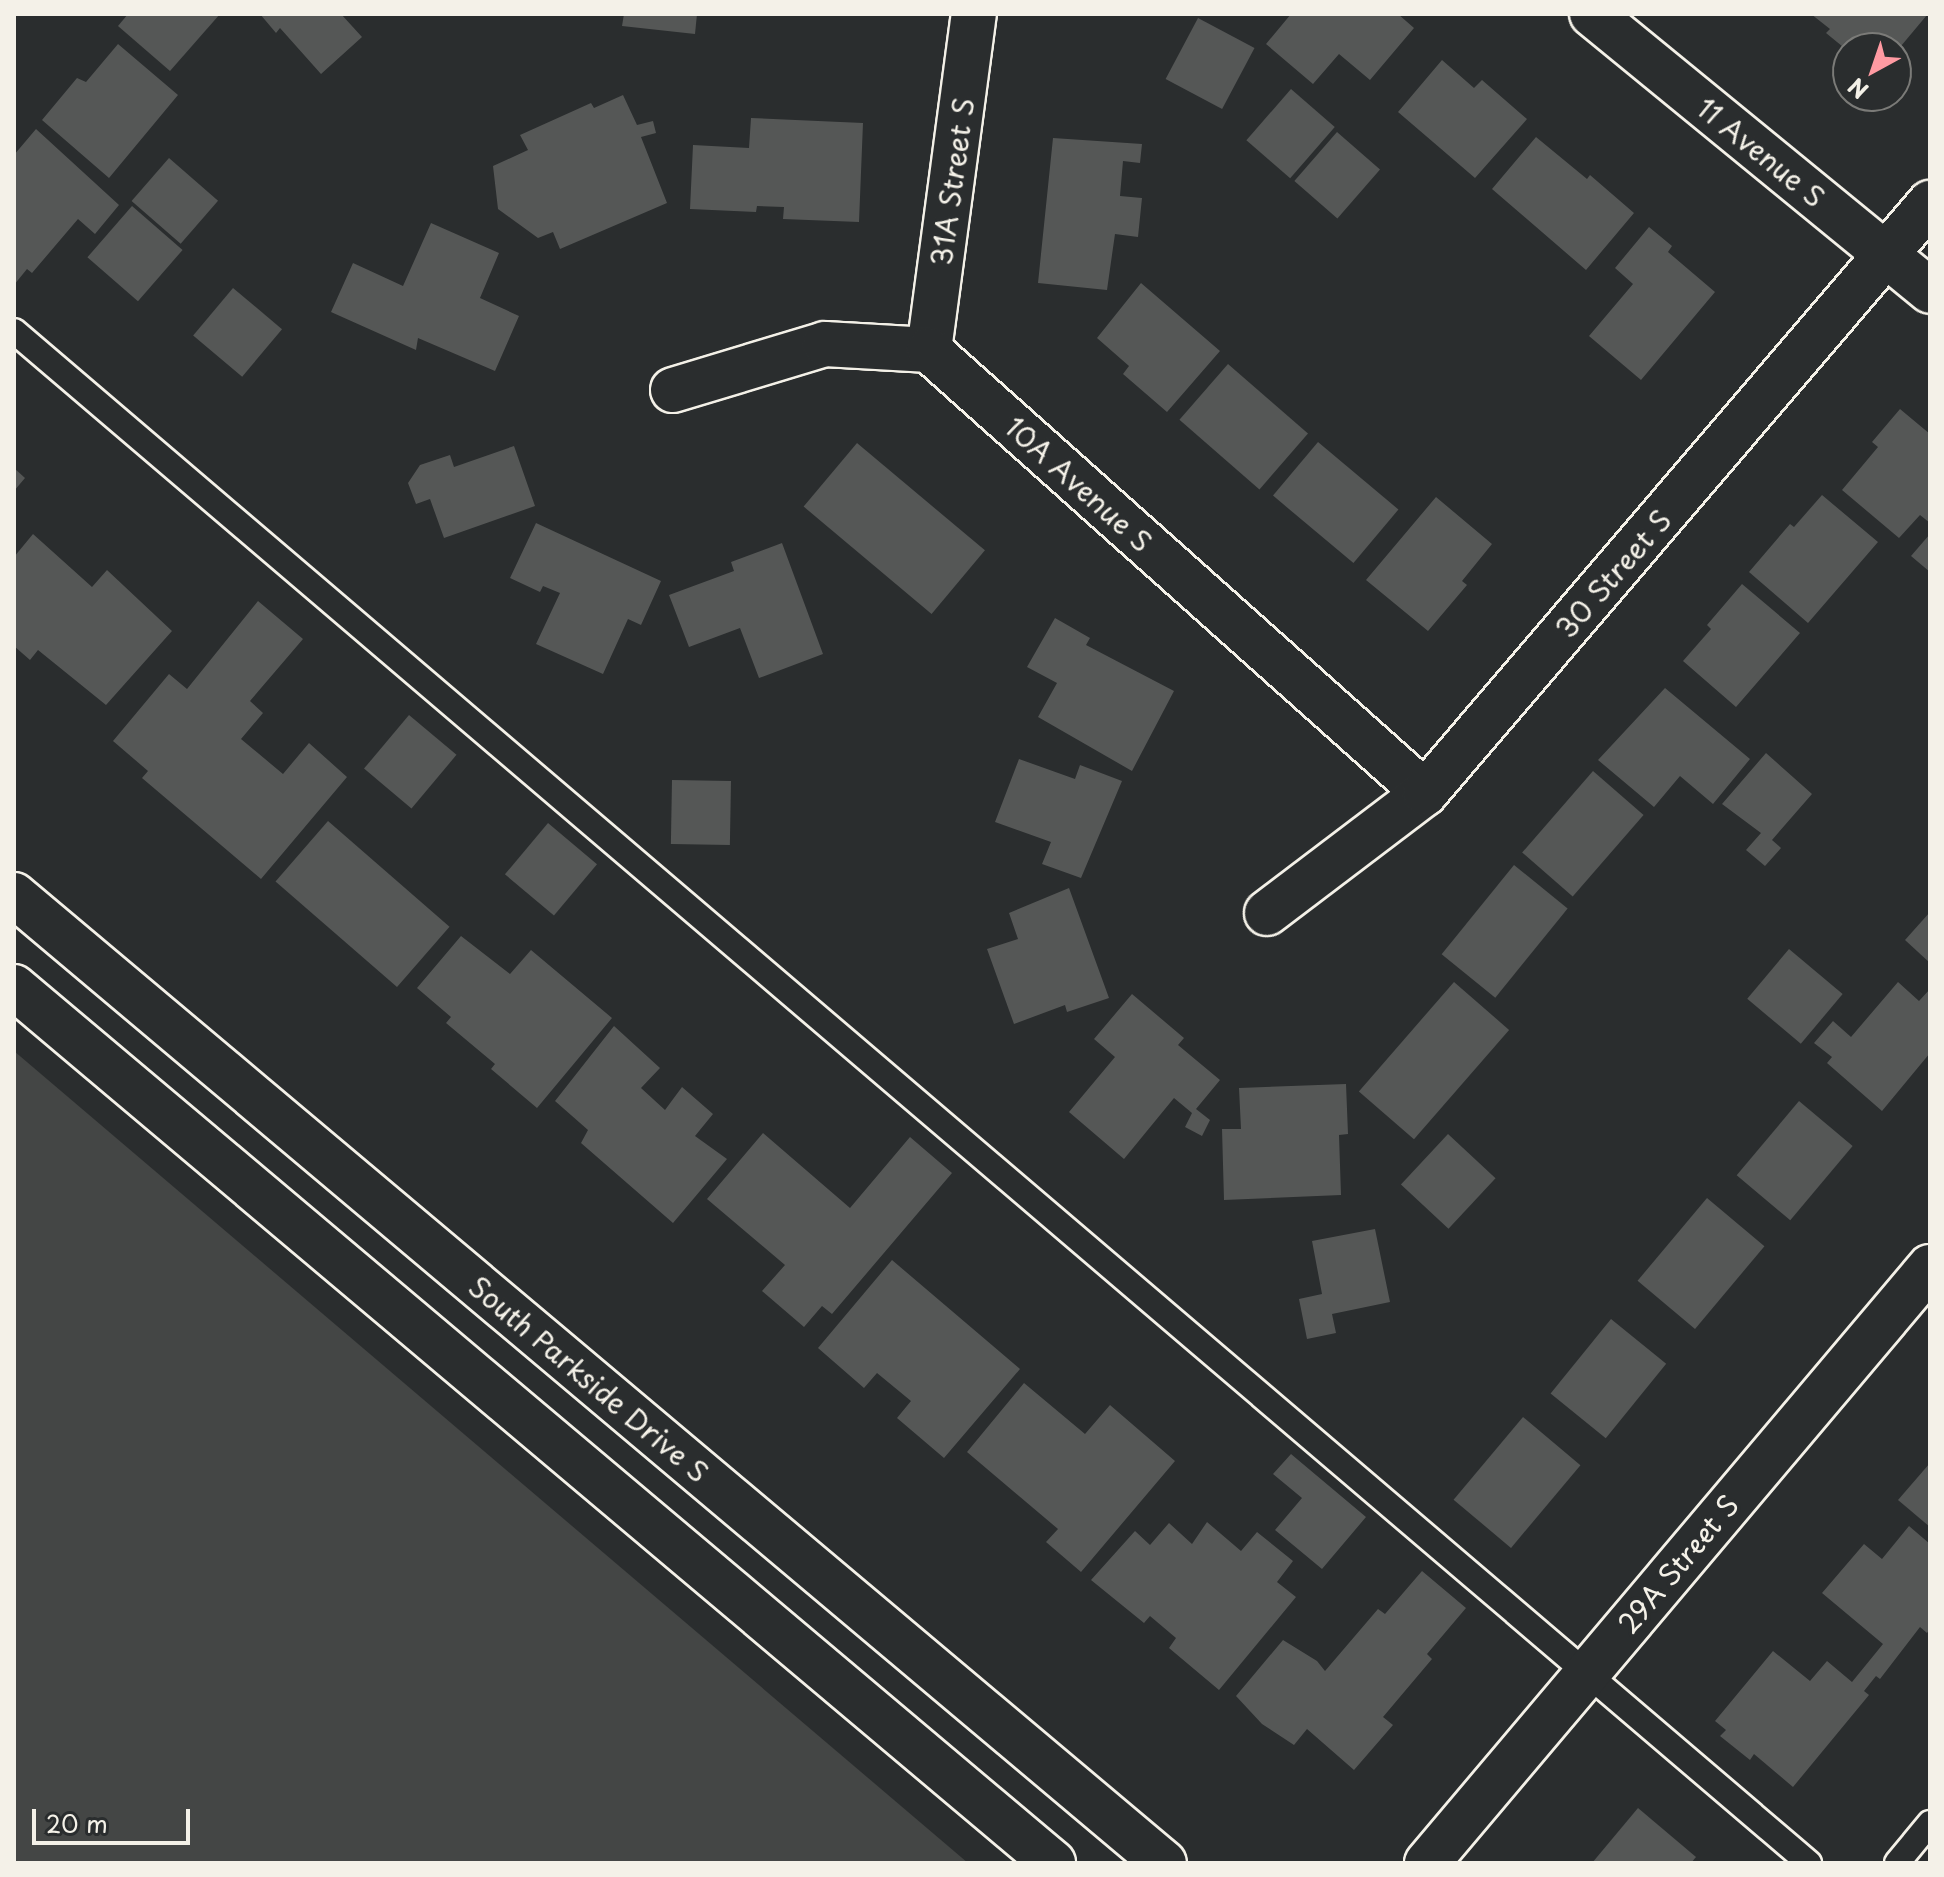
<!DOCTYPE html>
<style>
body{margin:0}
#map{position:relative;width:1944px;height:1877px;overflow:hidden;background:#2a2d2e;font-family:"Playpen Sans",sans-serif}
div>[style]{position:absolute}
.green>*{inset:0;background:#444645}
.building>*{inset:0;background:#555756;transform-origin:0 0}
.roads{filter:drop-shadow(2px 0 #f4f1e8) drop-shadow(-2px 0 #f4f1e8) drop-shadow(0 2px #f4f1e8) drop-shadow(0 -2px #f4f1e8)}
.service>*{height:24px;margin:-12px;padding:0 12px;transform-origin:12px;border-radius:12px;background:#2a2d2e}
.minor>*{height:44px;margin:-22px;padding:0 22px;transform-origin:22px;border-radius:22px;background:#2a2d2e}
.secondary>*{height:44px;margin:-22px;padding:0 22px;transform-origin:22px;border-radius:22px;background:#2a2d2e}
span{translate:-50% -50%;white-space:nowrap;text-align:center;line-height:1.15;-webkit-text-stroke:7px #2a2d2e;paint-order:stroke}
.street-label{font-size:28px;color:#f4f1e8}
.frame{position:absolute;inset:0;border:16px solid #f4f1e8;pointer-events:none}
.north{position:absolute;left:1832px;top:32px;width:80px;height:80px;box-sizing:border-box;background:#2a2d2e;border:2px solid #7b7b78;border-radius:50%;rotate:220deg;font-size:22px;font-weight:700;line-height:32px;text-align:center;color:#f4f1e8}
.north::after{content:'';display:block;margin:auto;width:28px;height:36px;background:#ff9aa2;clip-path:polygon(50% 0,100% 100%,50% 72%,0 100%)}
.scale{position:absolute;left:32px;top:1809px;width:158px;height:36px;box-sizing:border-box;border:4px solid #f4f1e8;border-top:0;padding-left:10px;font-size:24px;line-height:28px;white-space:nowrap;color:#f4f1e8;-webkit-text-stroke:6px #2a2d2e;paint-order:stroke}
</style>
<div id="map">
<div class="green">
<div style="clip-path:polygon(14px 1051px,968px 1863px,14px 1863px)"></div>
</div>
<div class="building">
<div style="clip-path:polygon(128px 14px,220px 14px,170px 71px,118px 26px)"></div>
<div style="clip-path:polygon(260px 14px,341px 14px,362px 37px,321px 74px,280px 28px,276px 33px)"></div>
<div style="clip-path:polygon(624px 14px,697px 14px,695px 34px,622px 26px)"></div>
<div style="clip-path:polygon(1291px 14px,1398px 14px,1414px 28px,1370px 80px,1339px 54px,1313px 84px,1266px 44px)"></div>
<div style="clip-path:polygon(1811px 14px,1926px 14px,1927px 15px,1896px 52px,1896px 48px,1848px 48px,1848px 51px,1826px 33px,1830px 29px)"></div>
<div style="left:1198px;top:18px;width:64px;height:69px;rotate:28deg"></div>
<div style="clip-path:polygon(118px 44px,178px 95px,109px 178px,42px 120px,77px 78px,86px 82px)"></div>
<div style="clip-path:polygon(1442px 60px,1474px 88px,1482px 80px,1527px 119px,1475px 178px,1398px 112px)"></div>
<div style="left:1291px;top:89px;width:58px;height:68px;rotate:41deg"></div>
<div style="clip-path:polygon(623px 95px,637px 125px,653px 121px,656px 133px,641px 137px,667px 203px,560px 249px,553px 232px,538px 238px,498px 209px,493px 166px,528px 150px,520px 135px,591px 103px,594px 108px)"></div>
<div style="clip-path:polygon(751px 118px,863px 123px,859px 222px,783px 219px,784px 207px,757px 206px,756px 212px,690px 209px,693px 145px,749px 148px)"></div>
<div style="clip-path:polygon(36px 129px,119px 205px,95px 234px,78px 219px,32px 273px,27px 269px,14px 285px,14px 155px)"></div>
<div style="left:1337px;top:132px;width:57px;height:65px;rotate:41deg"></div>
<div style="clip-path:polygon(1536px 137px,1587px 179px,1590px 175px,1634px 213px,1586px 270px,1492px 189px)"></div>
<div style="clip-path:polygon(1053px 138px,1142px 144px,1140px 163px,1123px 161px,1120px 196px,1142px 198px,1138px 237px,1115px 234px,1107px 290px,1038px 283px)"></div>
<div style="left:169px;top:158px;width:65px;height:57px;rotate:41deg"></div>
<div style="left:132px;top:206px;width:67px;height:68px;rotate:41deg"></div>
<div style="clip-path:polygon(431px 223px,499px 253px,480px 298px,519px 316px,495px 371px,418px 338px,416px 350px,331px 312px,353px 263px,403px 286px)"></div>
<div style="clip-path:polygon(1649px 227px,1672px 246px,1668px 252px,1715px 292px,1641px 380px,1589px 336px,1633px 284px,1615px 268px)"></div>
<div style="clip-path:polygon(1141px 283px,1220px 351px,1167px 412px,1123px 374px,1129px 366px,1097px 338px)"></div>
<div style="left:233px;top:288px;width:64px;height:62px;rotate:40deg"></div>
<div style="left:1228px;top:364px;width:106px;height:74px;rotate:41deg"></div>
<div style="clip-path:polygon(1900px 409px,1930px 434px,1930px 523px,1920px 515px,1899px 538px,1842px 490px,1878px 447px,1872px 442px)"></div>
<div style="left:1318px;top:442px;width:105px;height:70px;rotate:40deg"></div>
<div style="left:857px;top:443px;width:167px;height:83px;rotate:40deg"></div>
<div style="clip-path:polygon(514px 446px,535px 506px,444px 538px,430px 499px,416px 504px,408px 483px,420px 465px,450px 455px,454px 467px)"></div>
<div style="clip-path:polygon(14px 468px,25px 478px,14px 491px)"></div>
<div style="clip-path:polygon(1822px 495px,1878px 542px,1808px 623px,1749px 572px,1790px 524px,1794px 527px)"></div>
<div style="clip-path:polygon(1436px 497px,1492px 544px,1462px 581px,1467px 585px,1428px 631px,1366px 580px)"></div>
<div style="clip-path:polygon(536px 523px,661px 581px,641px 625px,628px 619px,603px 674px,536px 644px,560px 593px,543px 586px,540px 592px,510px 578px)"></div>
<div style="clip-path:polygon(33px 534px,92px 587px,107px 570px,172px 631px,106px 705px,38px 650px,30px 660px,14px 646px,14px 557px)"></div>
<div style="clip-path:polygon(1930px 534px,1930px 572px,1911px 556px)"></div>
<div style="clip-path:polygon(782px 543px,823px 654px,759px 678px,740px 628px,689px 647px,669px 595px,734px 571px,731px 562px)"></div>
<div style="clip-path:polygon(1742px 584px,1800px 633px,1736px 707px,1683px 661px,1711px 629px,1707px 625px)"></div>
<div style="clip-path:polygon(258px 601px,303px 639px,250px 701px,263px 713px,241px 739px,283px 774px,309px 743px,347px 777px,261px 879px,142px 778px,148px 771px,113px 741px,169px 674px,187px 689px)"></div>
<div style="clip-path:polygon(1055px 618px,1090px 638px,1086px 645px,1174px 691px,1132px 771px,1038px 717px,1057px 683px,1027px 667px)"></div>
<div style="clip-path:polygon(1665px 688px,1750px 759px,1713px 804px,1680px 776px,1654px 807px,1598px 760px)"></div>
<div style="left:409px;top:715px;width:62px;height:70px;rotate:40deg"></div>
<div style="clip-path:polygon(1766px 753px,1812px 794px,1772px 840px,1781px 848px,1765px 866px,1746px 850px,1761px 833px,1722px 804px)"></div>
<div style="clip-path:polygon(1019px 759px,1075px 779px,1080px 765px,1122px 781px,1081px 878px,1042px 864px,1051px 842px,995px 822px)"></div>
<div style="left:1593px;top:771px;width:67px;height:108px;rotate:41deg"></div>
<div style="left:672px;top:780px;width:59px;height:64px;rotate:1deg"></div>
<div style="left:328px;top:821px;width:161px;height:80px;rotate:41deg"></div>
<div style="left:548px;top:823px;width:64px;height:67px;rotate:40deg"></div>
<div style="left:1514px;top:865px;width:69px;height:115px;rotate:39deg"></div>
<div style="clip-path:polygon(1069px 888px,1109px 998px,1067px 1012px,1065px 1005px,1014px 1024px,987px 949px,1018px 939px,1009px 913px)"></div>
<div style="clip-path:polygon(1930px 912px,1930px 963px,1905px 940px)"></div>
<div style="clip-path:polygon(461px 936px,510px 974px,531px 950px,612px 1018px,537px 1108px,491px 1069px,495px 1064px,446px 1023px,451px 1017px,417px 988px)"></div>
<div style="left:1789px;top:949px;width:70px;height:65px;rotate:40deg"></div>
<div style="left:1454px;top:982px;width:73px;height:145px;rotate:41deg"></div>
<div style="clip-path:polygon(1898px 982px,1919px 1001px,1930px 989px,1930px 1053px,1882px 1111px,1827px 1063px,1832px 1057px,1814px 1043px,1833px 1021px,1851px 1037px)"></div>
<div style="clip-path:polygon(1132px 994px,1184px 1038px,1178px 1045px,1220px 1080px,1196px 1109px,1210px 1120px,1202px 1136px,1185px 1127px,1192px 1113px,1174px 1098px,1124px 1159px,1069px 1112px,1115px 1057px,1094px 1039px)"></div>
<div style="clip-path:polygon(614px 1026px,660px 1068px,641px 1088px,665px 1110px,682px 1087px,713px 1114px,695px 1136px,727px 1159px,673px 1223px,581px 1143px,588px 1130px,555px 1101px)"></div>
<div style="clip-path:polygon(1346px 1084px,1348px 1134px,1339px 1135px,1341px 1195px,1224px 1200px,1222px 1129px,1241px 1129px,1239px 1088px)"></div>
<div style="left:1799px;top:1101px;width:70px;height:97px;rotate:40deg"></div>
<div style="clip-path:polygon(763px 1133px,850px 1208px,910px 1137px,952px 1173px,832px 1314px,822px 1306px,804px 1327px,762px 1291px,785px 1265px,707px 1199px)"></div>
<div style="left:1448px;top:1134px;width:65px;height:69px;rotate:43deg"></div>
<div style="left:1707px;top:1198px;width:75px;height:108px;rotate:40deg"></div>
<div style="clip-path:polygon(1375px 1229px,1390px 1302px,1332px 1314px,1336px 1333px,1307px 1339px,1299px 1299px,1322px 1294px,1312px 1241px)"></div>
<div style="clip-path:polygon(892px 1260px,1020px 1369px,944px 1458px,897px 1418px,911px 1401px,877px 1373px,864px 1388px,818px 1348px)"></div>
<div style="left:1611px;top:1319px;width:71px;height:96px;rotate:39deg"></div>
<div style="clip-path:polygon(1024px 1383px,1085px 1434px,1110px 1405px,1175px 1461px,1081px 1572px,1046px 1542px,1058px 1529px,967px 1452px)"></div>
<div style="left:1523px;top:1417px;width:75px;height:108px;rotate:40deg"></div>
<div style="clip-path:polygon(1291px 1454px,1366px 1517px,1322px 1569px,1275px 1530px,1302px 1498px,1273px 1474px)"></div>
<div style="clip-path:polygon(1930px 1463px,1930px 1527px,1898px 1500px)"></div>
<div style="clip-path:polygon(1207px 1522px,1241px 1551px,1257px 1532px,1293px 1561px,1277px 1582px,1296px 1597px,1219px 1690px,1169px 1648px,1176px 1638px,1150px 1616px,1144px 1623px,1091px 1580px,1135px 1531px,1150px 1545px,1169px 1523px,1192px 1544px)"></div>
<div style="clip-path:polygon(1909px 1526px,1930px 1544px,1930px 1629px,1927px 1633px,1920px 1627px,1880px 1679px,1876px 1676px,1864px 1691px,1869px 1695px,1793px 1787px,1754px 1754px,1750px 1760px,1720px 1736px,1726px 1730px,1715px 1721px,1773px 1651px,1810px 1681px,1827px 1661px,1852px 1682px,1883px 1644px,1822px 1593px,1864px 1544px,1882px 1559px)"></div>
<div style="clip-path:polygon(1422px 1571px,1466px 1608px,1427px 1654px,1432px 1659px,1383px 1717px,1393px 1725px,1354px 1770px,1307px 1729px,1294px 1745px,1262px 1724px,1236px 1696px,1283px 1640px,1317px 1661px,1325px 1671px,1378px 1609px,1385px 1614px)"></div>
<div style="clip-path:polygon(1638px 1808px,1696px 1857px,1691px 1863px,1592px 1863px)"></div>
</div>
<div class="roads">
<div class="service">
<div style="left:14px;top:331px;width:2360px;rotate:40.48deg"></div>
<div style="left:1897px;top:1863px;width:52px;rotate:-50.5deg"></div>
</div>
<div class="minor">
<div style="left:1592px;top:14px;width:437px;rotate:39.3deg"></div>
<div style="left:929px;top:350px;width:339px;rotate:-82.4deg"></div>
<div style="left:673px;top:390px;width:159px;rotate:-16.8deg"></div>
<div style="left:825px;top:344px;width:104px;rotate:3.3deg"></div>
<div style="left:929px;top:350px;width:665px;rotate:41.77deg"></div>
<div style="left:1267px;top:913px;width:198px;rotate:-37.2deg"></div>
<div style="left:1425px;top:793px;width:777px;rotate:-49.44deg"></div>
<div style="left:1427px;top:1863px;width:780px;rotate:-49.84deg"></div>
</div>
<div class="secondary">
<div style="left:14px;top:895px;width:1503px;rotate:40.09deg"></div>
<div style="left:14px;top:987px;width:1359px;rotate:40.13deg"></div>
</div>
</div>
<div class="street-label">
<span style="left:1761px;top:152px;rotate:39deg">11 Avenue S</span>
<span style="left:952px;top:182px;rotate:-82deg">31A Street S</span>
<span style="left:1079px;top:484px;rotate:42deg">10A Avenue S</span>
<span style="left:1613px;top:574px;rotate:-49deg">30 Street S</span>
<span style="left:589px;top:1379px;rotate:40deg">South Parkside Drive S</span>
<span style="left:1678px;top:1564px;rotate:-50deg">29A Street S</span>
</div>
<div class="frame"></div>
<div class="north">N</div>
<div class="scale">20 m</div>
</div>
